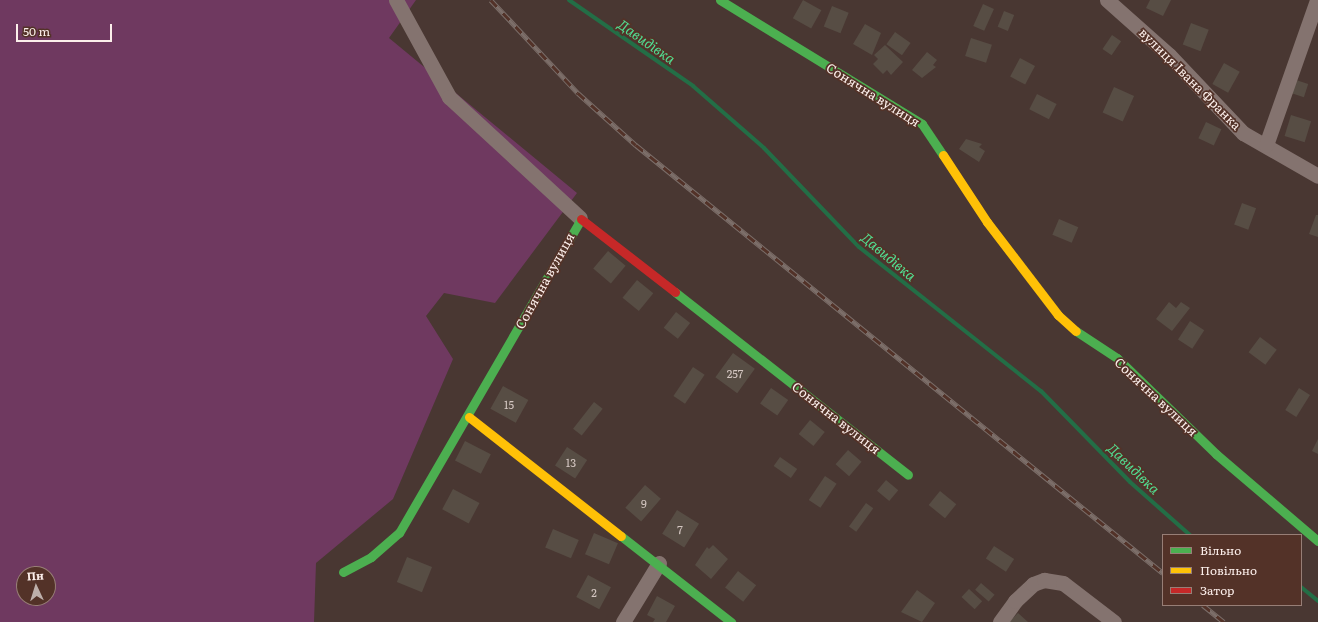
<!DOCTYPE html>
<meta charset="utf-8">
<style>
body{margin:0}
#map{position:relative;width:1318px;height:622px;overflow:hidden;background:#493732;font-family:Literata,serif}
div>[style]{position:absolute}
.green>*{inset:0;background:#6f3960}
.stream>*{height:4px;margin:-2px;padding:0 2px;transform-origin:2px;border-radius:2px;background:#236e46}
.building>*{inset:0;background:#574d44;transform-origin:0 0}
.street>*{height:15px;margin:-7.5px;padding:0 7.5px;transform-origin:7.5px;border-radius:7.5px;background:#84736f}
.fast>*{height:9px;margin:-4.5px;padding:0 4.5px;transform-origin:4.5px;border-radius:4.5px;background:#4caf50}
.slow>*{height:9px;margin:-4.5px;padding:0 4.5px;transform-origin:4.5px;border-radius:4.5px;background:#ffc107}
.jam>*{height:9px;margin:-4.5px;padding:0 4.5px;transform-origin:4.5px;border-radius:4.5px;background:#c62828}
.rail>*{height:4.5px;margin-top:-2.25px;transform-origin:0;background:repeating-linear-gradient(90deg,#533228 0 9px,#7c6e69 0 18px);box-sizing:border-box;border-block:1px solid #7c6e69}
span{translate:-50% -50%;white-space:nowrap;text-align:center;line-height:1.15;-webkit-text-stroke:3.5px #533228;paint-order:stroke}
.number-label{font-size:11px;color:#d3c6c1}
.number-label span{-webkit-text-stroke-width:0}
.street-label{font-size:13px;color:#fcefeb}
.water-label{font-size:14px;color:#51dc92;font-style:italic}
.legend{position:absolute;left:1162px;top:534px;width:140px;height:72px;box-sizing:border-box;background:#533228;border:1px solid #977e76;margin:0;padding:5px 7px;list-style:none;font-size:12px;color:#fcefeb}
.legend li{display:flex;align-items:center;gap:8px;height:20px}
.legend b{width:20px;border:1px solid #977e76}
.north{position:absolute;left:16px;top:566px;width:40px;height:40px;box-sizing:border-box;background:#533228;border:1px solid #977e76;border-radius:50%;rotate:356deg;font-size:11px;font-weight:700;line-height:16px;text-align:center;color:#fcefeb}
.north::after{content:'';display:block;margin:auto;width:14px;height:18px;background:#bdafaa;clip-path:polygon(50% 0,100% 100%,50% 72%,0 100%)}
.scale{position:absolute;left:16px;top:24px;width:96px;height:18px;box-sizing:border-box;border:2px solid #fcefeb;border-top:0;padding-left:5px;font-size:12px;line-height:14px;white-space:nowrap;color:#fcefeb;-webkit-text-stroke:3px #533228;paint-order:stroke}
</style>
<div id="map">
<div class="green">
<div style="clip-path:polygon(evenodd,0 0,416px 0,389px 38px,577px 193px,495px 303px,444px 293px,426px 316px,453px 359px,393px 499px,316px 563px,314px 622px,0 622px,0 0,24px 574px,48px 574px,48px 598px,24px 598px,24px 574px)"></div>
</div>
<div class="stream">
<div style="left:569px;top:0;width:151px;rotate:34.7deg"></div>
<div style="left:693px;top:86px;width:94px;rotate:41.1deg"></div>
<div style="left:764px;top:148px;width:137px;rotate:46.2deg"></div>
<div style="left:859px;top:247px;width:232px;rotate:38.4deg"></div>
<div style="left:1041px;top:391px;width:127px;rotate:45.6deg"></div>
<div style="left:1130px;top:482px;width:80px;rotate:41.5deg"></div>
<div style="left:1301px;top:587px;width:22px;rotate:39deg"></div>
</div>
<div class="building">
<div style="left:803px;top:0;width:21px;height:21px;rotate:29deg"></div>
<div style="clip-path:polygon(1150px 0,1171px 0,1163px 16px,1146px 8px)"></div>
<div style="left:983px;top:4px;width:12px;height:24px;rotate:24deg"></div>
<div style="left:832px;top:6px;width:18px;height:22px;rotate:22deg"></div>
<div style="left:1004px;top:11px;width:11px;height:17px;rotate:22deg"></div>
<div style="left:1191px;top:23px;width:19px;height:23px;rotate:21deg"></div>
<div style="clip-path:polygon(865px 24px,881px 33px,872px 55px,853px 44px)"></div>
<div style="left:895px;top:32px;width:19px;height:15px;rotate:35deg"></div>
<div style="left:1112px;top:35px;width:11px;height:17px;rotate:34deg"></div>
<div style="left:971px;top:38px;width:22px;height:19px;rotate:18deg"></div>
<div style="clip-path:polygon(885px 45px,903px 62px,891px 75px,887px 70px,883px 74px,873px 64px,878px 59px,874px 55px)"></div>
<div style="clip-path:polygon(927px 52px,937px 60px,933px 65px,936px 67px,922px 78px,912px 70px)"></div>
<div style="left:1020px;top:58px;width:17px;height:21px;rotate:28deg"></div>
<div style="left:1224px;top:63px;width:18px;height:24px;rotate:29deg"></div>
<div style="left:1293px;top:79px;width:16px;height:14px;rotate:18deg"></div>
<div style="left:1114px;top:87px;width:22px;height:28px;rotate:24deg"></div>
<div style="left:1037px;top:94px;width:22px;height:17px;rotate:27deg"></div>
<div style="left:1291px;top:115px;width:21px;height:22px;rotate:17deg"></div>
<div style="left:1206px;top:122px;width:17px;height:18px;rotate:25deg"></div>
<div style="clip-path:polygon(966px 139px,982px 144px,979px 147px,985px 151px,979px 162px,959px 149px)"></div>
<div style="left:1242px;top:203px;width:15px;height:23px;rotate:20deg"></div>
<div style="clip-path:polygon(1316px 215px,1318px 215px,1318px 237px,1309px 234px)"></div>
<div style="left:1059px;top:219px;width:21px;height:17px;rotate:23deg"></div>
<div style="left:608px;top:251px;width:23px;height:23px;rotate:40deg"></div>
<div style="left:637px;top:280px;width:21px;height:23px;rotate:39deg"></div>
<div style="clip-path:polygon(1169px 302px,1176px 308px,1181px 302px,1190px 308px,1172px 331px,1156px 319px)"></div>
<div style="left:676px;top:312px;width:18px;height:20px;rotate:38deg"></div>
<div style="left:1190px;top:321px;width:17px;height:22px;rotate:33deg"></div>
<div style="left:1260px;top:337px;width:21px;height:19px;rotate:37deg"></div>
<div style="left:733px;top:353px;width:27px;height:30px;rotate:36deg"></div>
<div style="left:693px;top:367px;width:14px;height:35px;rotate:34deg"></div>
<div style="left:503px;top:386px;width:29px;height:26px;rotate:29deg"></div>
<div style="left:771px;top:388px;width:21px;height:19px;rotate:35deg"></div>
<div style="left:1299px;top:388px;width:13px;height:26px;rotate:32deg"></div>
<div style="left:594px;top:402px;width:11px;height:34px;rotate:38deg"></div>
<div style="left:810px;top:420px;width:19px;height:18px;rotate:39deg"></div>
<div style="clip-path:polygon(1318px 439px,1318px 454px,1312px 451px)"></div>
<div style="left:465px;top:441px;width:29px;height:22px;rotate:27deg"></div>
<div style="left:567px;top:447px;width:24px;height:22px;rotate:33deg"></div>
<div style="left:848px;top:450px;width:18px;height:19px;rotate:41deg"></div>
<div style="left:780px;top:457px;width:21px;height:11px;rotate:35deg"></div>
<div style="left:825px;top:476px;width:14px;height:29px;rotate:34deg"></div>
<div style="left:886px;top:480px;width:16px;height:14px;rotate:40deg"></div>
<div style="left:645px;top:485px;width:21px;height:30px;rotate:41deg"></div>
<div style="left:453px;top:489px;width:30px;height:23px;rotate:28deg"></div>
<div style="left:940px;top:491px;width:21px;height:18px;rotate:39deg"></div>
<div style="left:866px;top:503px;width:9px;height:29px;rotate:36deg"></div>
<div style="left:677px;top:510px;width:26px;height:28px;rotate:32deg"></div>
<div style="left:553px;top:529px;width:28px;height:20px;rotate:23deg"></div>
<div style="left:594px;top:533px;width:26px;height:23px;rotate:23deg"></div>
<div style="clip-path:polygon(713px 545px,728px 559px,711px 579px,695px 565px,707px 547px,709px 549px)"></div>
<div style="left:994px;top:546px;width:24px;height:15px;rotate:33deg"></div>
<div style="left:407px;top:557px;width:27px;height:27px;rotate:22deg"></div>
<div style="left:738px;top:571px;width:23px;height:21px;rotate:38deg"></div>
<div style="left:588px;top:575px;width:26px;height:25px;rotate:28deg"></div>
<div style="left:981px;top:583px;width:18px;height:9px;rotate:41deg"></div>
<div style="left:969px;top:589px;width:18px;height:11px;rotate:43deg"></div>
<div style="clip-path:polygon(917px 590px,935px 603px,922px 622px,901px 612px)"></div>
<div style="clip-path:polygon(657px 596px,675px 606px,666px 622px,653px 622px,655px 619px,647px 615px)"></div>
<div style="clip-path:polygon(1018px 613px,1028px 622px,1009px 622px)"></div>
</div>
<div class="street">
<div style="left:396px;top:0;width:111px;rotate:61.3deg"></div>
<div style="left:449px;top:97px;width:178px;rotate:42.7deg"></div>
<div style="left:1107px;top:0;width:83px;rotate:41.6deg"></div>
<div style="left:1169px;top:55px;width:108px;rotate:46.5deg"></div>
<div style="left:1243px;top:133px;width:86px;rotate:29.8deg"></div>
<div style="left:1266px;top:145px;width:154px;rotate:-70.6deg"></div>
<div style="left:623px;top:622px;width:69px;rotate:-58.6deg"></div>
<div style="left:1000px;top:622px;width:26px;rotate:-54deg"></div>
<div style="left:1015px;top:601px;width:25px;rotate:-43deg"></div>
<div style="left:1033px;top:584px;width:12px;rotate:-20deg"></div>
<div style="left:1044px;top:580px;width:19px;rotate:9deg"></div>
<div style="left:1063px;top:583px;width:64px;rotate:37.4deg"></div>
</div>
<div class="fast">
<div style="left:720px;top:0;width:237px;rotate:31.5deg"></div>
<div style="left:922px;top:124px;width:37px;rotate:56deg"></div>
<div style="left:675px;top:292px;width:296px;rotate:38.1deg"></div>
<div style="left:1076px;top:331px;width:49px;rotate:33.4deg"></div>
<div style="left:1117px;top:358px;width:138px;rotate:44.1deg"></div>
<div style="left:1216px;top:454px;width:134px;rotate:40.5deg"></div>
<div style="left:621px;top:536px;width:140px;rotate:38deg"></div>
<div style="left:343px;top:572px;width:32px;rotate:-28deg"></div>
<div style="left:371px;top:557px;width:37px;rotate:-41deg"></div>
<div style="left:399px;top:533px;width:363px;rotate:-59.9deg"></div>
</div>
<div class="slow">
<div style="left:943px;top:155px;width:80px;rotate:56.7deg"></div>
<div style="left:987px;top:222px;width:117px;rotate:52.6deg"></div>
<div style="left:1058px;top:315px;width:24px;rotate:42deg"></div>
<div style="left:469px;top:417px;width:193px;rotate:38.1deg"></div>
</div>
<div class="jam">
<div style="left:581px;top:219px;width:119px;rotate:37.8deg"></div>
</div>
<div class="rail">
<div style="left:491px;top:0;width:127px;rotate:46.9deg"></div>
<div style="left:578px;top:93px;width:78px;rotate:41.9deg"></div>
<div style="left:636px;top:145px;width:679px;rotate:39.08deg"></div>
<div style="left:1203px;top:605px;width:27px;rotate:39deg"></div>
</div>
<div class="number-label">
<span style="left:735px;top:373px">257</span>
<span style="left:509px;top:404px">15</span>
<span style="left:571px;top:462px">13</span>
<span style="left:644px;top:503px">9</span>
<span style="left:680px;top:529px">7</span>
<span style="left:594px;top:592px">2</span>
</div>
<div class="street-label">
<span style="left:1190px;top:79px;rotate:45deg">вулиця Івана Франка</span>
<span style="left:873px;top:95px;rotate:32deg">Сонячна вулиця</span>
<span style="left:545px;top:281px;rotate:-61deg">Сонячна вулиця</span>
<span style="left:1156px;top:397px;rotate:43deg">Сонячна вулиця</span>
<span style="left:836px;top:418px;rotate:38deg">Сонячна вулиця</span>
</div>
<div class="water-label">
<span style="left:647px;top:41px;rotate:35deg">Давидівка</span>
<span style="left:889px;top:256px;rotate:40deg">Давидівка</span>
<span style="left:1134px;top:468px;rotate:44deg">Давидівка</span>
</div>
<ul class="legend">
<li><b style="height:5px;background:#4caf50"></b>Вільно</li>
<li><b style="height:5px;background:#ffc107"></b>Повільно</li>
<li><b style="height:5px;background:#c62828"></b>Затор</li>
</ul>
<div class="north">Пн</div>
<div class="scale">50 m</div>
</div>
